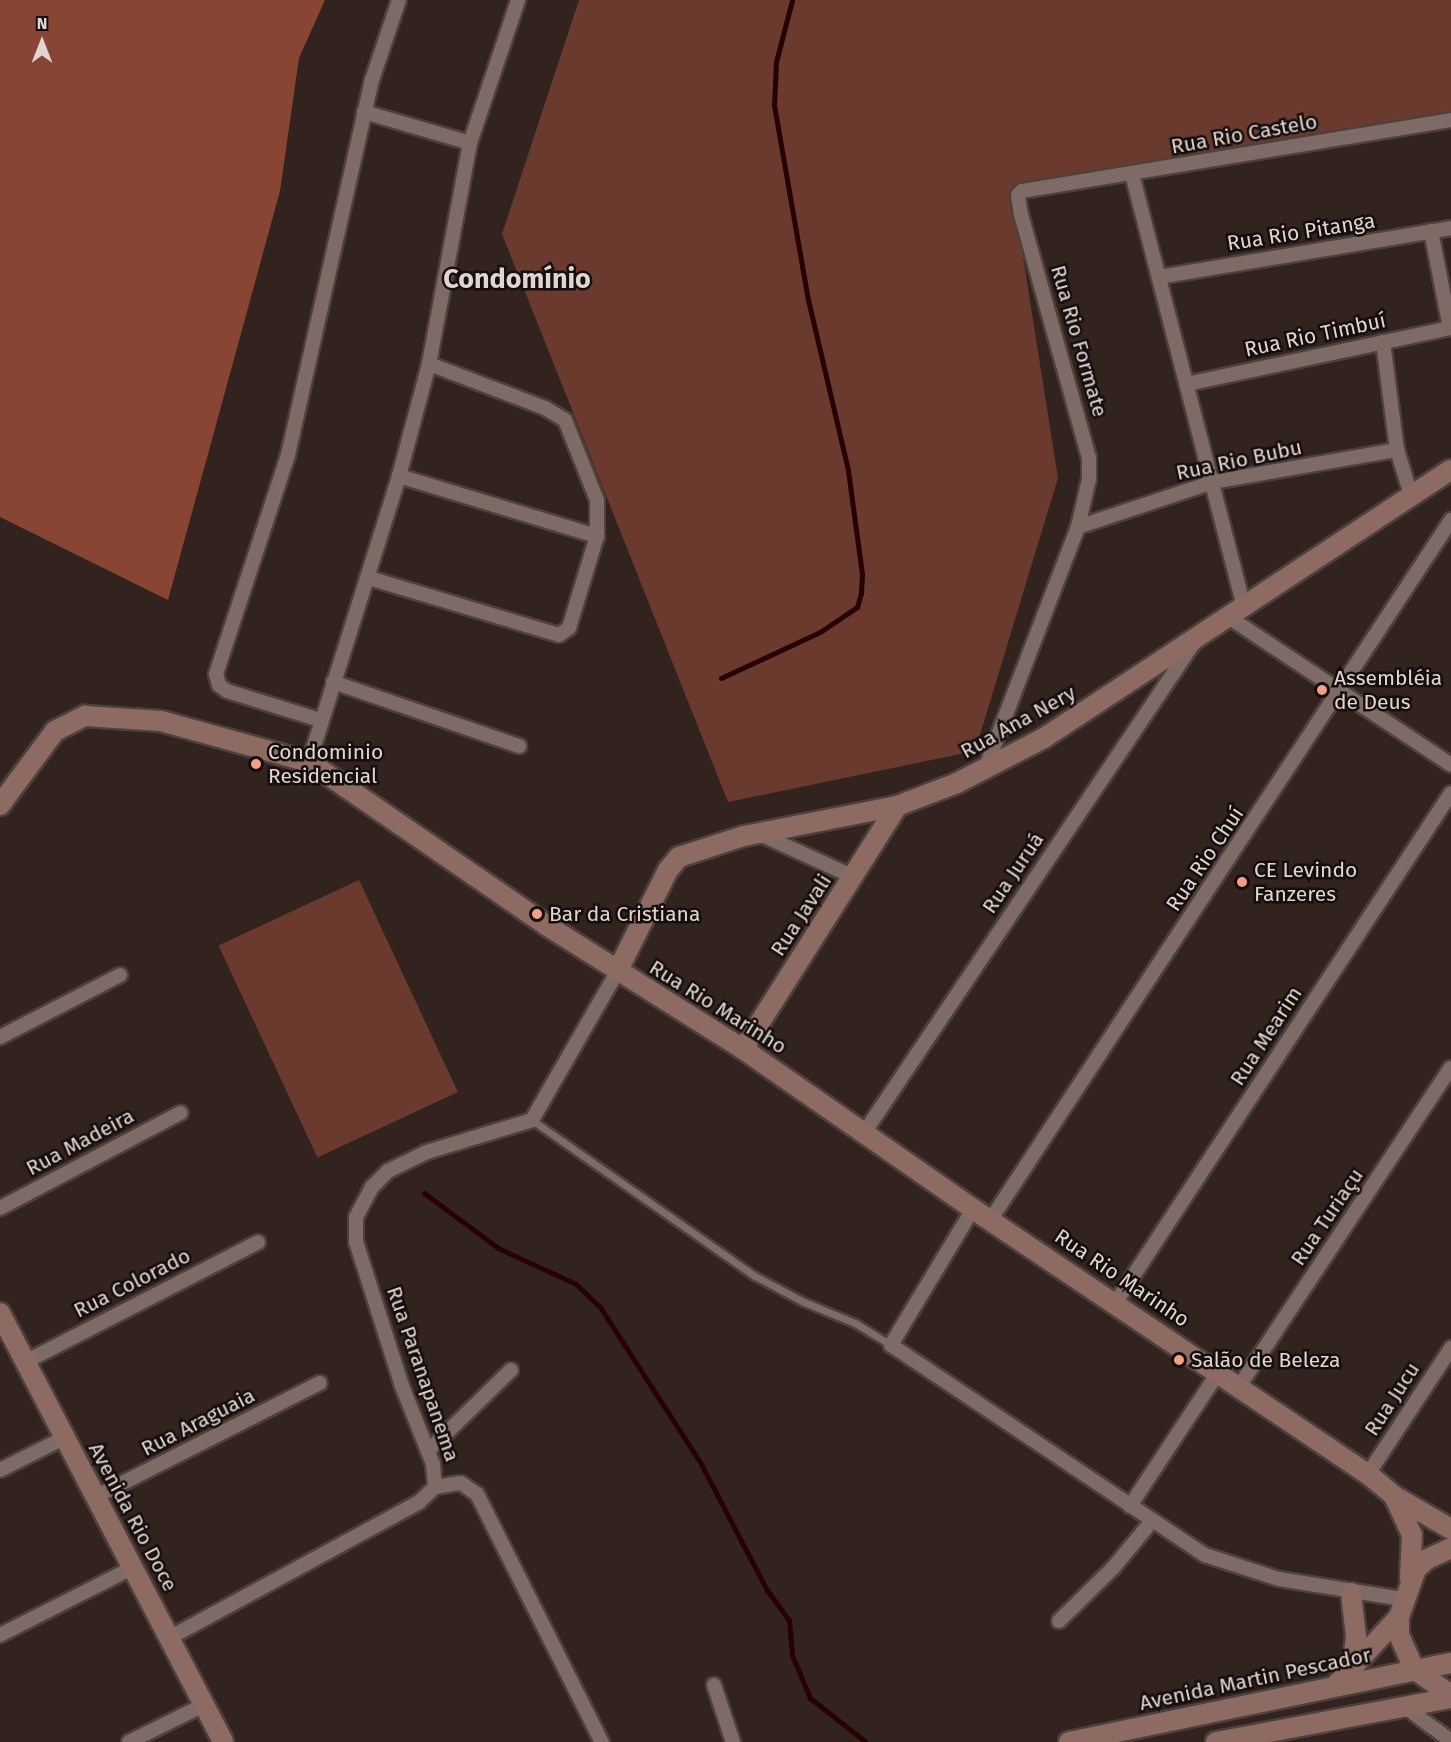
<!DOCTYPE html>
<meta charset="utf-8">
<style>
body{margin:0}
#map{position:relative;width:1451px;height:1742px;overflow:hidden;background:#32231f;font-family:"Fira Sans",sans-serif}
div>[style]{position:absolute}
.green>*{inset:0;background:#6b3a2e;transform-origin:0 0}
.forest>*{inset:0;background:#884534}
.stream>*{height:5px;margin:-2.5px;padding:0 2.5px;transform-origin:2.5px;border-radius:2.5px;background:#290000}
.roads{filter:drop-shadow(2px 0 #4d403d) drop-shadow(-2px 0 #4d403d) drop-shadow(0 2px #4d403d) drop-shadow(0 -2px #4d403d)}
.lane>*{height:7px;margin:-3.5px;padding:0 3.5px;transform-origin:3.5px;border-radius:3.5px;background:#7e6b66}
.street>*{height:14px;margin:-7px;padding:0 7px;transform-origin:7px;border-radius:7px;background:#7e6b66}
.secondary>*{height:20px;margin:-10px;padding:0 10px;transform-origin:10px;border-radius:10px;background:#8e6b62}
.dots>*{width:16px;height:16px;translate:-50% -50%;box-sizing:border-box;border:3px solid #150e0c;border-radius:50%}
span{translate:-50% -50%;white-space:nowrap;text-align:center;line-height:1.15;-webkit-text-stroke:5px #150e0c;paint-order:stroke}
.street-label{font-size:21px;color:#e0d5d2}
.poi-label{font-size:21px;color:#e0d5d2}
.left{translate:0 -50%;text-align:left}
.district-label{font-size:27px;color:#e0d5d2;font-weight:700}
.north{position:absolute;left:12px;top:12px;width:60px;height:60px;-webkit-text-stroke:4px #150e0c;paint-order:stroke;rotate:0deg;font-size:16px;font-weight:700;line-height:24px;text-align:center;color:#e0d5d2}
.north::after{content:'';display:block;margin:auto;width:21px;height:27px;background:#e0d5d2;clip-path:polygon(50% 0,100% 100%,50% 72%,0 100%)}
</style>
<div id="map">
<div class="green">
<div style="clip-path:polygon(579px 0,1451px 0,1451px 113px,1012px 187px,1058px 478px,975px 751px,728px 802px,502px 234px)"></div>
<div style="left:359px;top:880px;width:234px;height:155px;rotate:65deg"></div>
</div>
<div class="forest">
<div style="clip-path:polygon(0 0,325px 0,299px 58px,280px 191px,168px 600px,0 517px)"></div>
</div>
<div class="stream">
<div style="left:721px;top:678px;width:109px;rotate:-24.9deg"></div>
<div style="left:820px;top:632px;width:45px;rotate:-34deg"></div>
<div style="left:857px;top:607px;width:15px;rotate:-74deg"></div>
<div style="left:861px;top:593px;width:19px;rotate:-87deg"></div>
<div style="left:862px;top:574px;width:105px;rotate:-97.7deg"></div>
<div style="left:848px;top:470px;width:175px;rotate:-103.2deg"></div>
<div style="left:808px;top:300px;width:197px;rotate:-99.9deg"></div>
<div style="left:774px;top:106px;width:44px;rotate:-87.4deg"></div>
<div style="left:776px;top:62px;width:64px;rotate:-75.5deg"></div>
<div style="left:424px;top:1193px;width:92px;rotate:36.6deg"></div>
<div style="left:498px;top:1248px;width:86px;rotate:24.8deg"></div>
<div style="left:576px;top:1284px;width:33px;rotate:44deg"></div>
<div style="left:600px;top:1307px;width:187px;rotate:57.2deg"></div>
<div style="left:701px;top:1464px;width:142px;rotate:62.4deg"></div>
<div style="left:767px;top:1590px;width:37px;rotate:54deg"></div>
<div style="left:789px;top:1620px;width:35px;rotate:85deg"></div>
<div style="left:792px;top:1655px;width:47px;rotate:67.3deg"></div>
<div style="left:810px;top:1698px;width:71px;rotate:38.2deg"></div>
</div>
<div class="roads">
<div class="lane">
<div style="left:532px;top:1120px;width:272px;rotate:35deg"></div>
<div style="left:755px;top:1276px;width:55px;rotate:28deg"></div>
<div style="left:804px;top:1302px;width:55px;rotate:22.4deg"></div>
<div style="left:855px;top:1323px;width:42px;rotate:31.4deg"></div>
</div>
<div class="street">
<div style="left:364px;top:112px;width:110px;rotate:16.3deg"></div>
<div style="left:1132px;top:174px;width:446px;rotate:75.5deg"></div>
<div style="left:1431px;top:231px;width:99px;rotate:78.9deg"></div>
<div style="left:1159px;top:277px;width:296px;rotate:-9.5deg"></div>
<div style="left:1383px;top:342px;width:109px;rotate:82.6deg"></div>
<div style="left:1397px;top:450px;width:47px;rotate:72.7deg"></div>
<div style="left:1187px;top:384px;width:270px;rotate:-12deg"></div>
<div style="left:399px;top:476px;width:207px;rotate:16.9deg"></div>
<div style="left:1078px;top:527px;width:49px;rotate:-77.1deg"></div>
<div style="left:1089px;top:479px;width:21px;rotate:-90deg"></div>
<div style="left:1089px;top:458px;width:252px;rotate:-105.6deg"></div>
<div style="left:1021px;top:215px;width:20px;rotate:-99deg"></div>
<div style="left:1018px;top:195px;width:6px;rotate:-45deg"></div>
<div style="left:1022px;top:191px;width:435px;rotate:-9.4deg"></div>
<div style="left:369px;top:578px;width:198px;rotate:16.7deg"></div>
<div style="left:559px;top:635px;width:12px;rotate:-35deg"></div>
<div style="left:569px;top:628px;width:96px;rotate:-73.1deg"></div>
<div style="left:597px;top:536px;width:36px;rotate:-90deg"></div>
<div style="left:597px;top:500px;width:86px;rotate:-111.8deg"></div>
<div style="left:565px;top:420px;width:23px;rotate:-149deg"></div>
<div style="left:545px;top:408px;width:124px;rotate:-159.2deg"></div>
<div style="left:1230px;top:618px;width:265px;rotate:33.6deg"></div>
<div style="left:333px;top:682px;width:197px;rotate:19deg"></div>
<div style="left:320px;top:720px;width:97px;rotate:-162.7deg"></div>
<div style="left:227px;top:691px;width:10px;rotate:-143deg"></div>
<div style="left:219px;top:685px;width:11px;rotate:-105deg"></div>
<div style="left:216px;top:674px;width:231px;rotate:-71.8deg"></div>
<div style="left:288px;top:455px;width:384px;rotate:-77.4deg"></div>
<div style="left:372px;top:80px;width:84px;rotate:-71.4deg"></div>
<div style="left:309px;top:762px;width:300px;rotate:-72.5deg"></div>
<div style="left:399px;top:476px;width:116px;rotate:-75deg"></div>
<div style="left:429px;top:364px;width:225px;rotate:-79.5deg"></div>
<div style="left:470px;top:143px;width:151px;rotate:-71.4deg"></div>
<div style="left:985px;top:769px;width:259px;rotate:-69deg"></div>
<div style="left:1078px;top:527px;width:142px;rotate:-18.4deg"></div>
<div style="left:1213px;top:482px;width:187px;rotate:-9.9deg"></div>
<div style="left:760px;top:834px;width:103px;rotate:24.6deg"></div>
<div style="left:0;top:1037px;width:135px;rotate:-27.3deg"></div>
<div style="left:864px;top:1133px;width:589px;rotate:-56.07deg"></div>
<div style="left:0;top:1208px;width:204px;rotate:-27.8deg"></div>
<div style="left:973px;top:1209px;width:159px;rotate:121.1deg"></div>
<div style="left:891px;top:1345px;width:378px;rotate:33.8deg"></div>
<div style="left:1205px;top:1555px;width:78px;rotate:18deg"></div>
<div style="left:1279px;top:1579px;width:125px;rotate:9.2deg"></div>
<div style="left:991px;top:1219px;width:837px;rotate:-56.65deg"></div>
<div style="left:1116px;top:1302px;width:609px;rotate:-56.65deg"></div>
<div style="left:25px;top:1362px;width:262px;rotate:-27.2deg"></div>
<div style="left:1238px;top:1388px;width:384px;rotate:-56.4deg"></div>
<div style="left:428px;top:1451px;width:116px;rotate:-44.3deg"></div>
<div style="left:0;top:1470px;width:72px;rotate:-26.6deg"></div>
<div style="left:1368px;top:1474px;width:151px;rotate:-56.6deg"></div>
<div style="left:435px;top:1487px;width:26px;rotate:-9deg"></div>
<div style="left:461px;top:1483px;width:19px;rotate:35deg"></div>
<div style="left:477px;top:1494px;width:278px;rotate:63.3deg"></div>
<div style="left:95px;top:1497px;width:252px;rotate:-26.9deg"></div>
<div style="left:1130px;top:1506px;width:159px;rotate:-56.5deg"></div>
<div style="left:1059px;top:1621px;width:76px;rotate:-44.5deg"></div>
<div style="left:1113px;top:1568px;width:61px;rotate:-50.3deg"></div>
<div style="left:0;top:1635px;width:148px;rotate:-26.9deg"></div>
<div style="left:169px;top:1638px;width:285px;rotate:-28.5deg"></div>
<div style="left:419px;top:1502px;width:22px;rotate:-43deg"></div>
<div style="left:435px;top:1487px;width:23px;rotate:-95deg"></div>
<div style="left:433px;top:1464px;width:84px;rotate:-111.7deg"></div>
<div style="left:402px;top:1386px;width:151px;rotate:-107.7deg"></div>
<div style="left:356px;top:1242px;width:25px;rotate:-90deg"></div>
<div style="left:356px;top:1217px;width:34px;rotate:-62deg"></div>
<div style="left:372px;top:1187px;width:23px;rotate:-45deg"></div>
<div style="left:388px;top:1171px;width:43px;rotate:-26deg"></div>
<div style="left:427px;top:1152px;width:110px;rotate:-16.9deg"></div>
<div style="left:532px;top:1120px;width:171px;rotate:-60.1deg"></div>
<div style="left:714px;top:1685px;width:60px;rotate:71.6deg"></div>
<div style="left:1404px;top:1706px;width:59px;rotate:36.7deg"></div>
<div style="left:129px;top:1742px;width:84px;rotate:-26.3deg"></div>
</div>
<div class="secondary">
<div style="left:0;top:805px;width:92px;rotate:-53.4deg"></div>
<div style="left:55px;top:731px;width:34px;rotate:-27deg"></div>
<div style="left:85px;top:716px;width:76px;rotate:3.8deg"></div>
<div style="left:161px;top:721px;width:154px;rotate:15.5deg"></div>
<div style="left:309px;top:762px;width:288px;rotate:34.5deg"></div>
<div style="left:546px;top:925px;width:233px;rotate:32.2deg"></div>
<div style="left:743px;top:1049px;width:280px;rotate:34.8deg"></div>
<div style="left:973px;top:1209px;width:476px;rotate:33.9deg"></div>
<div style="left:1368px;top:1474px;width:34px;rotate:40deg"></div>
<div style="left:1394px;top:1496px;width:66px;rotate:30.1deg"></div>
<div style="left:617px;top:972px;width:114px;rotate:-63.4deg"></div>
<div style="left:668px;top:870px;width:17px;rotate:-50deg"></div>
<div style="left:679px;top:857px;width:68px;rotate:-17.9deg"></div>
<div style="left:744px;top:836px;width:156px;rotate:-11.1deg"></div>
<div style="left:897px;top:806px;width:64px;rotate:-21deg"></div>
<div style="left:957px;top:783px;width:98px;rotate:-27.3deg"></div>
<div style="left:1044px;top:738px;width:487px;rotate:-33.4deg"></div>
<div style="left:743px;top:1049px;width:288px;rotate:-57.6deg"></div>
<div style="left:0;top:1313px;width:483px;rotate:62.5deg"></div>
<div style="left:1395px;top:1498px;width:41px;rotate:65.3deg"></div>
<div style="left:1412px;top:1535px;width:43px;rotate:92.7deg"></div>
<div style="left:1451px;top:1548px;width:26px;rotate:155deg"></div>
<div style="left:1427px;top:1559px;width:15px;rotate:138deg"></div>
<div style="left:1416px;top:1569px;width:51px;rotate:109.5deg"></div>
<div style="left:1399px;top:1617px;width:18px;rotate:90deg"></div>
<div style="left:1399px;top:1635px;width:37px;rotate:66deg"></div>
<div style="left:1414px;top:1669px;width:45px;rotate:35.1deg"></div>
<div style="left:1351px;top:1593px;width:44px;rotate:83.5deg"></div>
<div style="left:1356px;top:1637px;width:35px;rotate:97deg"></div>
<div style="left:1336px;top:1685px;width:93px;rotate:-47.2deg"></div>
<div style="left:1069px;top:1742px;width:390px;rotate:-11.7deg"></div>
<div style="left:1216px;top:1742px;width:239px;rotate:-10.6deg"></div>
</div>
</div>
<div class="dots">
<div style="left:1322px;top:690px;background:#f49e88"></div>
<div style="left:256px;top:764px;background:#f49e88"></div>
<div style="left:1242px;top:882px;background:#f49e88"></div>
<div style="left:537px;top:914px;background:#f49e88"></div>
<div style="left:1179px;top:1360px;background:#f49e88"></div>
</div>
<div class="street-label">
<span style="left:1244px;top:134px;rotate:-10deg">Rua Rio Castelo</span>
<span style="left:1301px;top:232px;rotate:-9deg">Rua Rio Pitanga</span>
<span style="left:1315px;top:335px;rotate:-12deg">Rua Rio Timbuí</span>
<span style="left:1079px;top:341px;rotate:74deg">Rua Rio Formate</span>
<span style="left:1239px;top:460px;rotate:-12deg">Rua Rio Bubu</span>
<span style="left:1018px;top:722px;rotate:-29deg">Rua Ana Nery</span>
<span style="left:1205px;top:859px;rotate:-56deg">Rua Rio Chuí</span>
<span style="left:1013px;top:873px;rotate:-56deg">Rua Juruá</span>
<span style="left:801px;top:915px;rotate:-57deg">Rua Javali</span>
<span style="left:718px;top:1007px;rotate:32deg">Rua Rio Marinho</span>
<span style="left:1266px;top:1036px;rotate:-57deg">Rua Mearim</span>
<span style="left:80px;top:1142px;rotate:-28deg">Rua Madeira</span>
<span style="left:1327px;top:1217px;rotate:-56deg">Rua Turiaçu</span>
<span style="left:1122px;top:1278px;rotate:34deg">Rua Rio Marinho</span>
<span style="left:132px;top:1283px;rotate:-27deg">Rua Colorado</span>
<span style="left:423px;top:1374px;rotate:71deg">Rua Paranapanema</span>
<span style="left:1392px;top:1399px;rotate:-57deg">Rua Jucu</span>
<span style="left:198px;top:1422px;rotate:-27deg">Rua Araguaia</span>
<span style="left:133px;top:1517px;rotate:62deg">Avenida Rio Doce</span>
<span style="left:1255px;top:1679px;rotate:-12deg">Avenida Martin Pescador</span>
</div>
<div class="poi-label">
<span class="left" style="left:1334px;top:690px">Assembléia<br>de Deus</span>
<span class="left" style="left:268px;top:764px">Condominio<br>Residencial</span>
<span class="left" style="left:1254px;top:882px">CE Levindo<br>Fanzeres</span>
<span class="left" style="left:549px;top:914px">Bar da Cristiana</span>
<span class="left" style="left:1191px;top:1360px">Salão de Beleza</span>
</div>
<div class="district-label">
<span style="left:517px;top:280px">Condomínio</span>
</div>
<div class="north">N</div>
</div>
